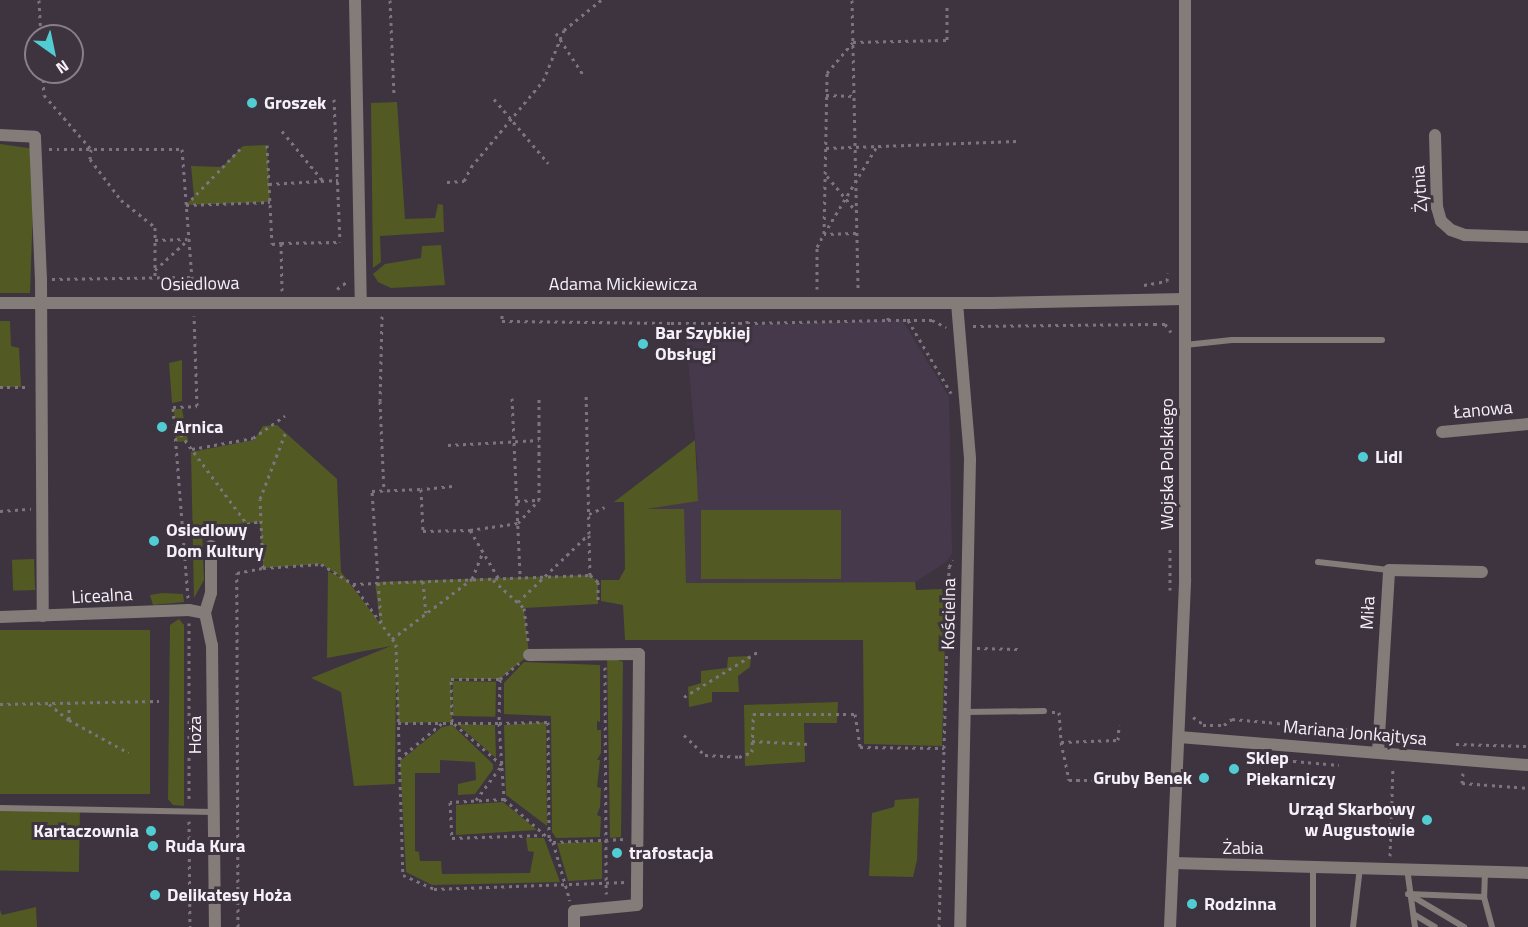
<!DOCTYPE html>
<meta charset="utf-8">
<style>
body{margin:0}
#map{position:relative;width:1528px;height:927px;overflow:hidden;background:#3d3440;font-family:"Titillium Web",sans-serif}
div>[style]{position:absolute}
.built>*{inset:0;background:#46394b}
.green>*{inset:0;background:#525922;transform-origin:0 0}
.path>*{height:3px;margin-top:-1.5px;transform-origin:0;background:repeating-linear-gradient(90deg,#7c747e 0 3px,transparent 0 7.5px)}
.service>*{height:6px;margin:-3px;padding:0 3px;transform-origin:3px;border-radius:3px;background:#837c79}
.minor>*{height:12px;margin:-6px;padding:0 6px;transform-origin:6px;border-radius:6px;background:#837c79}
.tertiary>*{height:12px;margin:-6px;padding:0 6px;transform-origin:6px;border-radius:6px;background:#837c79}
.dots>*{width:16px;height:16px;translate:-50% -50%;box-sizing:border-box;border:3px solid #3d3440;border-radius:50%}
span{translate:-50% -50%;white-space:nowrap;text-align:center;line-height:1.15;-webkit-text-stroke:6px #3d3440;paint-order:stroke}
.poi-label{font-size:18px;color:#f6f1f8;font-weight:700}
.left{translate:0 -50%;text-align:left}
.right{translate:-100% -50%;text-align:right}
.street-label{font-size:18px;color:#f6f1f8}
.north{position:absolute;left:24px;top:24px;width:60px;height:60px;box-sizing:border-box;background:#3d3440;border:2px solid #87808a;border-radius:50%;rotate:147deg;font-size:16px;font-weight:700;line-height:24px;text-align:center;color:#f6f1f8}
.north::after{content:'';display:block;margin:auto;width:21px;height:27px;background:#51ccd3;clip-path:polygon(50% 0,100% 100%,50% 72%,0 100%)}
</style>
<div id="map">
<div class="built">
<div style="clip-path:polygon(902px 320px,949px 397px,952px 554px,946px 562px,915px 582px,686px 583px,631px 509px,698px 470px,685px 327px)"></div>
</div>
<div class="green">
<div style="clip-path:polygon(397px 102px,405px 219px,435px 218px,438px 204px,443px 205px,444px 232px,380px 236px,381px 262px,373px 268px,371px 103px)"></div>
<div style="clip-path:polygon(0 144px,35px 149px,30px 293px,0 293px)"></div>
<div style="clip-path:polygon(267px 145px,270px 202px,186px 205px,194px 196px,191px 166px,222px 167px,243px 146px)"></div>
<div style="clip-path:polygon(441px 245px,445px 285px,391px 288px,378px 282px,373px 274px,385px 264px,421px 258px,422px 246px)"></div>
<div style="clip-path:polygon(0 321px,10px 321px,11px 346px,19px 348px,21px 387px,0 387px)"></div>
<div style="clip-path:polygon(182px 360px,182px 401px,172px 403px,169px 363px)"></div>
<div style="clip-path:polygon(174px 409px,182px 409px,188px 441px,176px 442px)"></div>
<div style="clip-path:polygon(277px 425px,337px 479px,341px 572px,380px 623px,375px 582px,590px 575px,598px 582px,598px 604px,524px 608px,529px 655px,500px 679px,451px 679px,452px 722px,398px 723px,396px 666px,395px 784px,354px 786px,341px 692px,311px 678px,391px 646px,327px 658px,328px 571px,344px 579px,321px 564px,263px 568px,260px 522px,202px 527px,204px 580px,194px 598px,191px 452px,254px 440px,263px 426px)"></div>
<div style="clip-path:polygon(695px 440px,698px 501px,646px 509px,684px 509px,686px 583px,915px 582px,916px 590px,942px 589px,945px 639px,942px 746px,864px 744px,863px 640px,625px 640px,623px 605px,601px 601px,601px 580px,619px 580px,625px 569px,624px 502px,614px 502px)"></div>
<div style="left:701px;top:510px;width:140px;height:69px"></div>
<div style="left:34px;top:559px;width:31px;height:22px;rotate:88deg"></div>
<div style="clip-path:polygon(162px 593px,183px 594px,184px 602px,153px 605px,150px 595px)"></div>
<div style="clip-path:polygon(179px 619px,184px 625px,184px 806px,173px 805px,168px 799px,170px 625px)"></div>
<div style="left:0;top:630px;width:150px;height:164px"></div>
<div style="clip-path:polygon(607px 656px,623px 662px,621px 837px,610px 838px)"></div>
<div style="clip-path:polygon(751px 656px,750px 667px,738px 676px,739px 692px,712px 692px,712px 702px,689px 707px,688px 687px,701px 683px,701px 671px,727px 668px,728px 657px)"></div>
<div style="clip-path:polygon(524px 662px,600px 665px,600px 722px,597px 721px,597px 730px,601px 730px,601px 753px,597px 760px,600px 760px,597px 787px,601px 788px,600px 807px,597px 815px,601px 817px,600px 837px,556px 838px,552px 832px,551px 716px,504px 714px,504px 683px)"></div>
<div style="left:453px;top:681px;width:43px;height:35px;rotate:1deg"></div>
<div style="clip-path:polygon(838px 702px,837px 723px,804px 723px,805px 762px,745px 766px,744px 705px)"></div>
<div style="clip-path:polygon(546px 722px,547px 826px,506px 795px,504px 725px)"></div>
<div style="clip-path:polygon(457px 724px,495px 725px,496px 758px)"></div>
<div style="clip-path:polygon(452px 725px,493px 764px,493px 769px,475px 794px,458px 795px,458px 784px,476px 780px,475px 762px,440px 760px,440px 773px,415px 773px,415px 851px,419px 852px,420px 861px,441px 861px,442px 874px,530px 873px,534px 852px,528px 851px,526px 838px,544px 838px,560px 882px,432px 885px,406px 872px,400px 761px,442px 727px)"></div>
<div style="clip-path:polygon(919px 798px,917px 860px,913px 877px,869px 876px,872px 813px,894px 807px,895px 800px)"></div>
<div style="clip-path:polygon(503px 802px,537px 830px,456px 835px,456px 805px)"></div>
<div style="left:80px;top:807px;width:65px;height:80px;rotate:91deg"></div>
<div style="clip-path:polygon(602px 842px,602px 879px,568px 881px,557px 843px)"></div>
<div style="clip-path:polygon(36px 907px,37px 927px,0 927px,0 910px,2px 915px)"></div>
</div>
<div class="path">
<div style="left:39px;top:0;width:36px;rotate:87deg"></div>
<div style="left:390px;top:0;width:96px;rotate:87.6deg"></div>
<div style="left:852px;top:0;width:289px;rotate:88.8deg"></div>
<div style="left:556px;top:33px;width:51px;rotate:56.9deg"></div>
<div style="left:43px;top:72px;width:23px;rotate:88deg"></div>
<div style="left:44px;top:95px;width:72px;rotate:49deg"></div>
<div style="left:91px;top:149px;width:10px;rotate:96deg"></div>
<div style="left:90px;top:159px;width:51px;rotate:52.9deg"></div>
<div style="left:121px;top:200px;width:43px;rotate:38.5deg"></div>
<div style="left:155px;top:227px;width:51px;rotate:90deg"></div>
<div style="left:826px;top:95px;width:28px;rotate:2deg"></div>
<div style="left:334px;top:99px;width:143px;rotate:87.6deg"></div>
<div style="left:494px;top:99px;width:84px;rotate:49.8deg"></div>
<div style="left:282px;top:131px;width:65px;rotate:50.6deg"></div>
<div style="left:267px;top:145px;width:99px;rotate:87.1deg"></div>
<div style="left:272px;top:244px;width:9px;rotate:-6deg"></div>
<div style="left:826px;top:148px;width:191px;rotate:-2.1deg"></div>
<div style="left:49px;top:149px;width:133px"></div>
<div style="left:182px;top:149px;width:143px;rotate:85.6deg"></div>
<div style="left:827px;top:176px;width:44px;rotate:50.5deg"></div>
<div style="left:447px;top:182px;width:17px;rotate:-3deg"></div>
<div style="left:464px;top:181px;width:16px;rotate:-63deg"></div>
<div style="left:471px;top:167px;width:112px;rotate:-50.1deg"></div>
<div style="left:543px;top:81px;width:55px;rotate:-67.6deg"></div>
<div style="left:564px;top:30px;width:48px;rotate:-39deg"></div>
<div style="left:269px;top:184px;width:69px;rotate:-3.3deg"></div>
<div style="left:186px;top:205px;width:84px;rotate:-2deg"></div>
<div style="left:186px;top:205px;width:82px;rotate:-46deg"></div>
<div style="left:856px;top:233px;width:32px;rotate:178deg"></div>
<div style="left:824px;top:234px;width:103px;rotate:-58.9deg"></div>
<div style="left:155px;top:240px;width:32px;rotate:-2deg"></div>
<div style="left:155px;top:270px;width:46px;rotate:-42.4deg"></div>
<div style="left:52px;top:279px;width:140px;rotate:-0.8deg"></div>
<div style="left:1144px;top:285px;width:23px;rotate:-10deg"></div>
<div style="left:1167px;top:281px;width:8px;rotate:-83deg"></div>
<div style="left:337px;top:289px;width:14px;rotate:-36deg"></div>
<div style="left:817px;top:289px;width:42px;rotate:-90deg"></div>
<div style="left:817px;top:247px;width:15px;rotate:-62deg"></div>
<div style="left:824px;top:234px;width:161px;rotate:-88.9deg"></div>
<div style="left:827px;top:73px;width:40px;rotate:-50deg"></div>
<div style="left:853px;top:42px;width:94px;rotate:-1.2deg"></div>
<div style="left:947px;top:40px;width:36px;rotate:-90deg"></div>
<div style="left:282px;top:291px;width:48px;rotate:-91.2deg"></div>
<div style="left:281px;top:243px;width:60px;rotate:-1deg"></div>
<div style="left:502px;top:315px;width:6px;rotate:90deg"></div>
<div style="left:502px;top:321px;width:169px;rotate:0.7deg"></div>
<div style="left:671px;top:323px;width:76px"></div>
<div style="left:747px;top:323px;width:7px;rotate:-90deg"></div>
<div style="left:382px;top:316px;width:85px;rotate:91.3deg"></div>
<div style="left:380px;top:401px;width:90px;rotate:87.5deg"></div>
<div style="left:888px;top:317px;width:3px;rotate:90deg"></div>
<div style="left:888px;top:320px;width:20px"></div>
<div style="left:908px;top:320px;width:85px;rotate:59.5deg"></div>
<div style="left:907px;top:320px;width:25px"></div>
<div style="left:932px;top:320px;width:16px;rotate:27deg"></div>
<div style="left:747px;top:323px;width:142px;rotate:-1.2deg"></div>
<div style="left:973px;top:326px;width:181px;rotate:-0.6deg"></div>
<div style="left:1154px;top:324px;width:11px"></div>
<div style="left:1165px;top:324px;width:10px;rotate:53deg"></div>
<div style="left:0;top:387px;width:30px"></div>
<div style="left:512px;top:398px;width:179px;rotate:87.4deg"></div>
<div style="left:176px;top:428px;width:119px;rotate:53.5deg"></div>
<div style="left:247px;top:524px;width:14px;rotate:-12deg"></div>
<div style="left:448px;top:445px;width:91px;rotate:-3.1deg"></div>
<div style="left:192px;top:449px;width:62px;rotate:-10.2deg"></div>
<div style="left:253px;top:438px;width:39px;rotate:-35deg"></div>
<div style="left:452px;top:486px;width:31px;rotate:174deg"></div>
<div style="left:421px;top:489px;width:42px;rotate:87.3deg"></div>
<div style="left:423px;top:531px;width:47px;rotate:-1.2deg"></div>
<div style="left:470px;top:530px;width:57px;rotate:59.4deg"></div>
<div style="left:517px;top:501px;width:20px;rotate:-3deg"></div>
<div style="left:0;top:511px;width:31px;rotate:-4deg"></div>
<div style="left:589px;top:514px;width:17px;rotate:-24deg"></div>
<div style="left:470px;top:530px;width:49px;rotate:-8.3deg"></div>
<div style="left:518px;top:523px;width:31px;rotate:-48deg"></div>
<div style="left:539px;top:500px;width:103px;rotate:-90deg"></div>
<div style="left:589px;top:535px;width:40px;rotate:88.6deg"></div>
<div style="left:263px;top:568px;width:69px;rotate:-92.5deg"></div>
<div style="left:260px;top:499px;width:70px;rotate:-69deg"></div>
<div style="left:493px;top:580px;width:42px;rotate:42.1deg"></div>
<div style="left:524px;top:608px;width:35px;rotate:83deg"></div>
<div style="left:423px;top:581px;width:32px;rotate:85deg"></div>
<div style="left:353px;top:584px;width:237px;rotate:-2.2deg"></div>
<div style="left:590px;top:575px;width:11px;rotate:41deg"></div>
<div style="left:598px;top:582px;width:22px;rotate:90deg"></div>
<div style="left:1170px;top:590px;width:42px;rotate:-90deg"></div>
<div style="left:188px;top:598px;width:192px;rotate:-94.5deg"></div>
<div style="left:173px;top:407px;width:24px;rotate:-2deg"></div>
<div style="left:197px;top:406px;width:90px;rotate:-91.9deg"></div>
<div style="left:518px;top:602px;width:98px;rotate:-43.8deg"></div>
<div style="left:589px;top:534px;width:138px;rotate:-91.2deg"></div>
<div style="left:189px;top:623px;width:179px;rotate:90deg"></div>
<div style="left:381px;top:623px;width:132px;rotate:-93.9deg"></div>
<div style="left:372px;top:491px;width:49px;rotate:-2.3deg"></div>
<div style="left:392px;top:639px;width:100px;rotate:-36.9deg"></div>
<div style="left:472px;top:579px;width:29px;rotate:-68deg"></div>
<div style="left:977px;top:648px;width:45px;rotate:1.3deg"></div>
<div style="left:605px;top:667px;width:227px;rotate:89.7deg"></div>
<div style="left:500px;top:679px;width:25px;rotate:-40deg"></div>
<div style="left:684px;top:697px;width:88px;rotate:-31.5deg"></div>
<div style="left:0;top:704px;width:159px;rotate:-1.1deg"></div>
<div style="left:49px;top:704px;width:26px;rotate:39deg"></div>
<div style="left:69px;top:720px;width:68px;rotate:28.8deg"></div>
<div style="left:1052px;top:712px;width:7px"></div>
<div style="left:1059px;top:712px;width:30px;rotate:86deg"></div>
<div style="left:1061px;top:742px;width:57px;rotate:-2deg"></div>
<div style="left:1118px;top:740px;width:15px;rotate:-86deg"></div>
<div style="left:1193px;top:717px;width:12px;rotate:35deg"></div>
<div style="left:69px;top:720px;width:17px;rotate:-90deg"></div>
<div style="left:398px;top:723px;width:101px"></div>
<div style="left:499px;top:723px;width:76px;rotate:86.2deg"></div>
<div style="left:504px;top:799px;width:65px;rotate:41.3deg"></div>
<div style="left:553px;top:842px;width:61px;rotate:73.9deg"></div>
<div style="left:1203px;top:725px;width:21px"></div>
<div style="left:1224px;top:725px;width:10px;rotate:-37deg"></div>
<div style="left:1232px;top:719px;width:136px;rotate:5.1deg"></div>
<div style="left:684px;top:735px;width:29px;rotate:44deg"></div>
<div style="left:705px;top:755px;width:34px;rotate:3deg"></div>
<div style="left:739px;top:757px;width:14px;rotate:-21deg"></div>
<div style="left:752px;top:752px;width:38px;rotate:-88deg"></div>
<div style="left:753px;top:714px;width:102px"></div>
<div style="left:855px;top:714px;width:33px;rotate:81deg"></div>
<div style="left:860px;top:747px;width:84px;rotate:0.7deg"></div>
<div style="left:944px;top:748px;width:181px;rotate:-88.4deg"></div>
<div style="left:949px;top:567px;width:8px;rotate:-60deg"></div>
<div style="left:752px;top:741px;width:57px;rotate:3deg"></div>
<div style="left:1061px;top:742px;width:39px;rotate:78deg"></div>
<div style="left:1069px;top:780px;width:43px"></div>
<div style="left:1394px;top:742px;width:7px;rotate:-82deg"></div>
<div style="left:1395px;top:735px;width:25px;rotate:16deg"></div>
<div style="left:1456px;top:744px;width:72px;rotate:1.6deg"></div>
<div style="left:399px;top:759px;width:56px;rotate:-39.9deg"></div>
<div style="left:1271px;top:759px;width:68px;rotate:5deg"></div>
<div style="left:1463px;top:773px;width:10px;rotate:96deg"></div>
<div style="left:1462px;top:783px;width:66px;rotate:4.3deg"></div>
<div style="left:504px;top:799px;width:54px;rotate:176.8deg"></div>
<div style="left:450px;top:802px;width:36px;rotate:87deg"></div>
<div style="left:452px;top:838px;width:91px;rotate:-1.9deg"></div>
<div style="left:476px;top:800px;width:44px;rotate:-53.4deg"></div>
<div style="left:502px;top:765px;width:66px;rotate:-139.3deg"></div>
<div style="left:452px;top:722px;width:43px;rotate:-91.3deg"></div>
<div style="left:451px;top:679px;width:49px"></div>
<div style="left:500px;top:679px;width:44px;rotate:91.3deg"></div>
<div style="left:499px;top:723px;width:49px;rotate:-1.2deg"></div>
<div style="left:548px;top:722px;width:116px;rotate:89.5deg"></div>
<div style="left:189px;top:821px;width:106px;rotate:89.5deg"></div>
<div style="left:553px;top:842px;width:73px;rotate:-2.4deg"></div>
<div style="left:1390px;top:856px;width:89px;rotate:-88.1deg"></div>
<div style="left:238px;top:927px;width:354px;rotate:-90.2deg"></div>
<div style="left:237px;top:573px;width:26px;rotate:-11deg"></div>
<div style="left:263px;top:568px;width:58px;rotate:-3.9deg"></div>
<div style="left:321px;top:564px;width:38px;rotate:32deg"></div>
<div style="left:353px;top:584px;width:74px;rotate:54.4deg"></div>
<div style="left:396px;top:644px;width:231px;rotate:88.3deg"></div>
<div style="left:403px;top:875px;width:34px;rotate:24deg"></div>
<div style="left:434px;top:889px;width:192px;rotate:-2.1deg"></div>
<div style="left:939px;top:927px;width:179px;rotate:-88.4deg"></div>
</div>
<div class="service">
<div style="left:1185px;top:345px;width:47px;rotate:-6.1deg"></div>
<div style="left:1232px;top:340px;width:150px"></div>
<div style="left:1318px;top:562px;width:71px;rotate:6.4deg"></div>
<div style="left:965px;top:712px;width:79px;rotate:-0.7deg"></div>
<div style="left:0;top:808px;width:213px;rotate:1.1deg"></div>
<div style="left:1407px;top:868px;width:60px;rotate:82.3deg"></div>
<div style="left:1485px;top:872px;width:25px;rotate:92deg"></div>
<div style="left:1484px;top:897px;width:31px;rotate:75deg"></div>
<div style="left:1408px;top:894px;width:76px;rotate:2.3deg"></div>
<div style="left:1410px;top:895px;width:63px;rotate:30.7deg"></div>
<div style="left:1415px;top:915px;width:23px;rotate:31deg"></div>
<div style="left:1313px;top:927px;width:62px;rotate:-90deg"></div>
<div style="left:1353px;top:927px;width:60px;rotate:-83.3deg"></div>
</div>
<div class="minor">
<div style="left:355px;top:0;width:300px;rotate:88.9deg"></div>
<div style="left:0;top:135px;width:35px;rotate:3deg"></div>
<div style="left:35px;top:137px;width:142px;rotate:87.6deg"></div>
<div style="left:41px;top:279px;width:337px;rotate:89.7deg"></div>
<div style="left:1435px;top:135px;width:72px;rotate:88.4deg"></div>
<div style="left:1437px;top:207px;width:15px;rotate:74deg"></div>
<div style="left:1441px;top:221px;width:13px;rotate:42deg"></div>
<div style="left:1451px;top:230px;width:15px;rotate:20deg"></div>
<div style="left:1465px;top:235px;width:63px;rotate:1.8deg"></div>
<div style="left:0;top:303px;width:992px"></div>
<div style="left:992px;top:303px;width:192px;rotate:-1.2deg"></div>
<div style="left:957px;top:303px;width:157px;rotate:85.2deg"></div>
<div style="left:970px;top:459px;width:468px;rotate:91.2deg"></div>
<div style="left:1442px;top:432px;width:86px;rotate:-5.3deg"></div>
<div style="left:211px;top:546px;width:47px;rotate:90deg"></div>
<div style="left:211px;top:593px;width:21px;rotate:107deg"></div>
<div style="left:205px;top:613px;width:33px;rotate:78deg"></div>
<div style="left:212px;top:645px;width:282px;rotate:89.4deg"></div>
<div style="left:0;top:617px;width:189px;rotate:-2.1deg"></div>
<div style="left:189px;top:610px;width:16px;rotate:11deg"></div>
<div style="left:529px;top:655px;width:110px;rotate:-0.5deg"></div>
<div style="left:639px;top:654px;width:251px;rotate:90.5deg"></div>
<div style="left:637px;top:905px;width:63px;rotate:174.6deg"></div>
<div style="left:574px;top:911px;width:16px;rotate:90deg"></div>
<div style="left:1378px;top:752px;width:182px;rotate:-86.5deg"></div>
<div style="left:1389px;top:570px;width:93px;rotate:1.2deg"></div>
<div style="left:1174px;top:863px;width:354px;rotate:1.6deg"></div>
</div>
<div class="tertiary">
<div style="left:1179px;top:737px;width:350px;rotate:4.6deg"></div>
<div style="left:1170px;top:927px;width:348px;rotate:-87.5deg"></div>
<div style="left:1185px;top:579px;width:579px;rotate:-90deg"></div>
</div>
<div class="dots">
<div style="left:252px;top:103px;background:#51ccd3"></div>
<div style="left:643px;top:344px;background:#51ccd3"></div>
<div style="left:162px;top:427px;background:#51ccd3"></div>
<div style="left:1363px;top:457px;background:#51ccd3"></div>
<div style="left:154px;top:541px;background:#51ccd3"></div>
<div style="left:1234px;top:769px;background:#51ccd3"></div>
<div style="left:1204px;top:778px;background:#51ccd3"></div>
<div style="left:1427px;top:820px;background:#51ccd3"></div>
<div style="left:151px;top:831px;background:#51ccd3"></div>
<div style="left:153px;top:846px;background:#51ccd3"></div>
<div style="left:617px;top:853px;background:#51ccd3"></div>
<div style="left:155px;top:895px;background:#51ccd3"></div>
<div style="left:1192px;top:904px;background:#51ccd3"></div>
</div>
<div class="poi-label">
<span class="left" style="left:264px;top:103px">Groszek</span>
<span class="left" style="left:655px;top:344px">Bar Szybkiej<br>Obsługi</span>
<span class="left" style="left:174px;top:427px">Arnica</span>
<span class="left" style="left:1375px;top:457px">Lidl</span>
<span class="left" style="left:166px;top:541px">Osiedlowy<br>Dom Kultury</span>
<span class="left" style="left:1246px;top:769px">Sklep<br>Piekarniczy</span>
<span class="right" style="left:1192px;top:778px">Gruby Benek</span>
<span class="right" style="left:1415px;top:820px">Urząd Skarbowy<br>w Augustowie</span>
<span class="right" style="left:139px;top:831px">Kartaczownia</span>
<span class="left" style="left:165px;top:846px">Ruda Kura</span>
<span class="left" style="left:629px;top:853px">trafostacja</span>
<span class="left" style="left:167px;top:895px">Delikatesy Hoża</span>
<span class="left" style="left:1204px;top:904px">Rodzinna</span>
</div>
<div class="street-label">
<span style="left:1420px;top:189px;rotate:-94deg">Żytnia</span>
<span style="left:200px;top:284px;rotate:-1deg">Osiedlowa</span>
<span style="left:623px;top:284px">Adama Mickiewicza</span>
<span style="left:1483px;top:410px;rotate:-5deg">Łanowa</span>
<span style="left:1167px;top:464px;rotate:-90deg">Wojska Polskiego</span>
<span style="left:102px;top:596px;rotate:-3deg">Licealna</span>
<span style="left:1368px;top:613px;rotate:-87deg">Miła</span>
<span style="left:949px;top:614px;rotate:-89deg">Kościelna</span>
<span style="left:1355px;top:733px;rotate:5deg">Mariana Jonkajtysa</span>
<span style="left:195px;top:735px;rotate:-90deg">Hoża</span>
<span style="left:1243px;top:848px">Żabia</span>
</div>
<div class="north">N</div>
</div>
